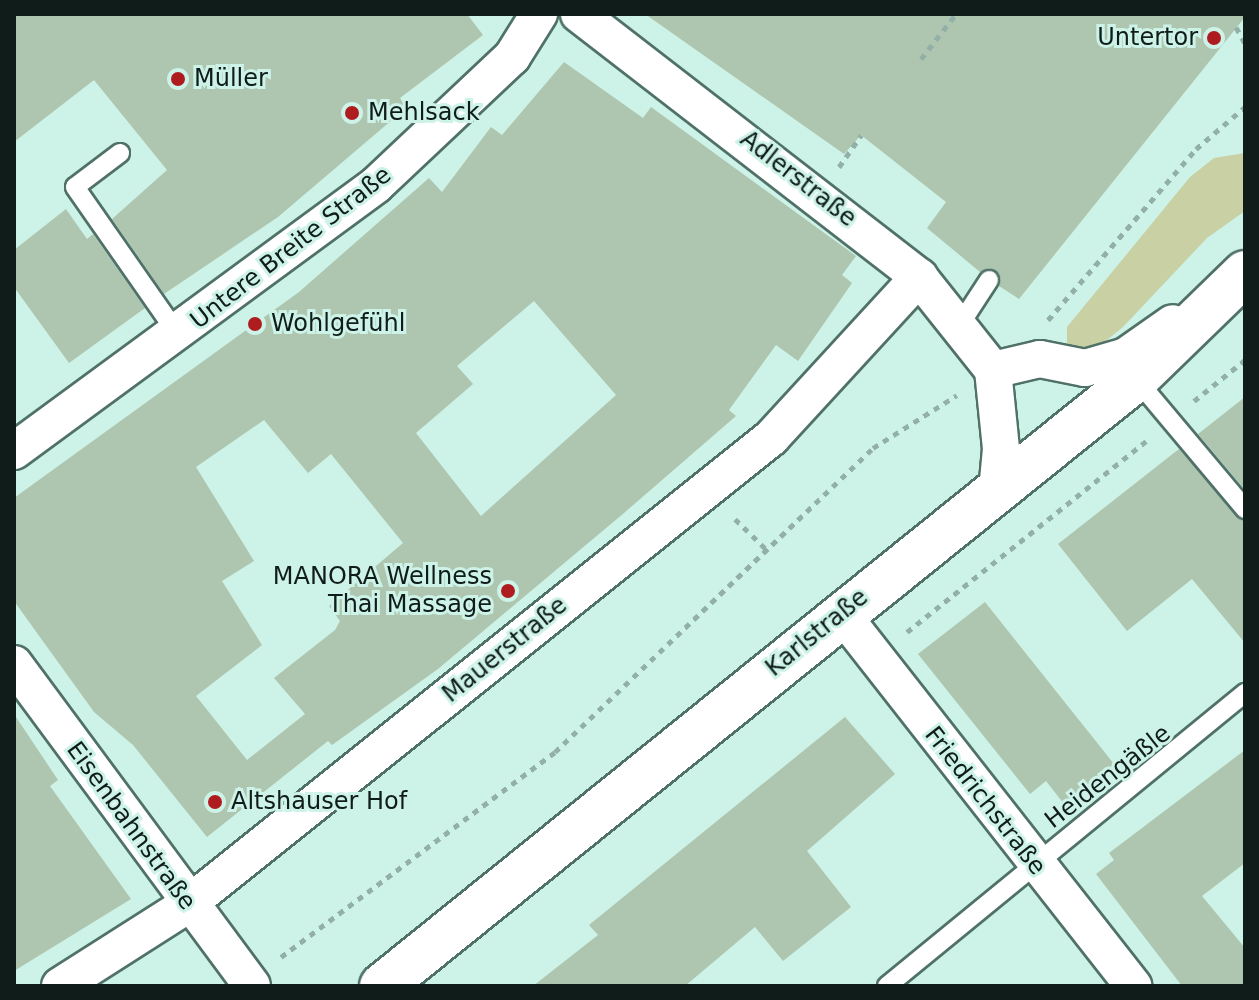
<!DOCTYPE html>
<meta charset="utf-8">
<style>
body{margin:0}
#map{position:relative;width:1259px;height:1000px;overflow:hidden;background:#cdf2e7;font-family:"DejaVu Sans",sans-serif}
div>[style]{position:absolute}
.green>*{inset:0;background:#c8d0a4}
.building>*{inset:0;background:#aec6af}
.path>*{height:5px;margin-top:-2.5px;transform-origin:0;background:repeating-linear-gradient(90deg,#92b0a8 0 6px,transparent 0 12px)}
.roads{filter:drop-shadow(2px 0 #507168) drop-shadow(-2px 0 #507168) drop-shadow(0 2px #507168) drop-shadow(0 -2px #507168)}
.service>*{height:18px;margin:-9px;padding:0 9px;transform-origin:9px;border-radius:9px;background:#fff}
.minor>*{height:36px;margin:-18px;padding:0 18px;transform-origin:18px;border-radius:18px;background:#fff}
.secondary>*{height:44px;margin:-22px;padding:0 22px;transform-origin:22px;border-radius:22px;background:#fff}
.dots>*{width:22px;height:22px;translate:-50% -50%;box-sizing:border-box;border:4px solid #cdf2e7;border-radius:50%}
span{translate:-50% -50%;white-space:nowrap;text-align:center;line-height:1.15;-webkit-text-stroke:6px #cdf2e7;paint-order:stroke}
.poi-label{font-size:24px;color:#0f1c19}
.right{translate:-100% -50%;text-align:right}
.left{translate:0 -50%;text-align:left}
.street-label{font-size:24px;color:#0f1c19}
.frame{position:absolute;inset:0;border:16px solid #0f1c19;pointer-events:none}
</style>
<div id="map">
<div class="green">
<div style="clip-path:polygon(1245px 153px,1245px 211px,1207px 238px,1123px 327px,1092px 352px,1076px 352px,1067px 343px,1067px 327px,1190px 177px,1214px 158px)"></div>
</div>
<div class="building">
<div style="clip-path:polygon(14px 14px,467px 14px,483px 35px,400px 98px,406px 108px,278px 217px,164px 294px,112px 219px,167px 170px,94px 80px,14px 142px)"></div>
<div style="clip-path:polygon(645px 14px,1245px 14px,1245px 17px,1019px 299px,999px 286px,996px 270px,980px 272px,927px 228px,946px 202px,861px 135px,844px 154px)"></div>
<div style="clip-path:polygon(evenodd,564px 62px,643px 118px,651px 107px,856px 256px,842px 275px,852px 283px,798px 361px,776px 345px,729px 410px,736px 416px,624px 513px,438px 669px,332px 745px,328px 741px,207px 837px,133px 745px,94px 712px,14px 601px,14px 498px,299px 292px,429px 178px,442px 192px,491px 127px,502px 135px,564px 62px,534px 301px,616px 395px,481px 516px,416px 433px,473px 384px,457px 366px,534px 301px,564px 62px,264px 420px,308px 473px,331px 454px,403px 543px,329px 606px,340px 621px,335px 630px,274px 678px,305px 714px,247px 760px,196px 696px,262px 645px,222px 581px,254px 561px,196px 467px,264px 420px)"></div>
<div style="clip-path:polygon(66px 209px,87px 239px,93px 234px,145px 308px,69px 363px,14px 287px,14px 250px)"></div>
<div style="clip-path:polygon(1245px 397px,1245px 490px,1198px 434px)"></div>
<div style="clip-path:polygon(1179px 449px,1245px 521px,1245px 643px,1192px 579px,1127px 631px,1058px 544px)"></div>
<div style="clip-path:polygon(985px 602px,1114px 764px,1064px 804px,1046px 781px,1030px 794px,918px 654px)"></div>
<div style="clip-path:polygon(14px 714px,58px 780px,50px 786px,131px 899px,14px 971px)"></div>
<div style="clip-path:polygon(845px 717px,895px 774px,807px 851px,851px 907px,783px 961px,755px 927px,685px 986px,533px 986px,598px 935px,589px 925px)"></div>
<div style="clip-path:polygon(1245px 750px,1245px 863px,1202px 896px,1245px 948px,1245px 986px,1182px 986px,1096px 874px,1114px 860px,1109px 853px)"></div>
</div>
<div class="path">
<div style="left:1236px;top:27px;width:18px;rotate:61deg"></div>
<div style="left:921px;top:59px;width:57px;rotate:-52.1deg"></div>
<div style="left:839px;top:167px;width:39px;rotate:-55deg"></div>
<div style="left:1048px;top:320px;width:226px;rotate:-49.1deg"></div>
<div style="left:1196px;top:149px;width:65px;rotate:-40.6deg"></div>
<div style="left:1194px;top:401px;width:65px;rotate:-38.8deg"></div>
<div style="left:735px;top:519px;width:43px;rotate:44.1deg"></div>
<div style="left:907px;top:632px;width:306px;rotate:-38.6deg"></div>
<div style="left:281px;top:957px;width:342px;rotate:-36.8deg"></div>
<div style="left:555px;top:752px;width:440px;rotate:-43.7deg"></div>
<div style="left:873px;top:448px;width:99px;rotate:-32.2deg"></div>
</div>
<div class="roads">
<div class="service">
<div style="left:120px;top:153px;width:56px;rotate:142.9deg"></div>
<div style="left:75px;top:187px;width:182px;rotate:55.1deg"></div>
<div style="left:959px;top:326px;width:55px;rotate:-56.9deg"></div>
<div style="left:1136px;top:379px;width:170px;rotate:50deg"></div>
<div style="left:887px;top:986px;width:463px;rotate:-39.3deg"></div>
</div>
<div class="minor">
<div style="left:579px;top:14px;width:430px;rotate:37.7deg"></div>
<div style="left:919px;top:277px;width:119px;rotate:51.5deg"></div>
<div style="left:993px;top:370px;width:79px;rotate:84.2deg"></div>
<div style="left:1001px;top:449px;width:42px;rotate:95.4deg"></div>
<div style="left:993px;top:370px;width:48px;rotate:-13.2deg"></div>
<div style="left:1040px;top:359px;width:46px;rotate:11.3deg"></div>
<div style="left:1085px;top:368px;width:43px;rotate:-16.3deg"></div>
<div style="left:1126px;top:356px;width:57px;rotate:-35.1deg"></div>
<div style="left:14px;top:451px;width:449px;rotate:-36.3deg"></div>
<div style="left:376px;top:185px;width:187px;rotate:-43.3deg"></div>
<div style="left:512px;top:57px;width:51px;rotate:-57.9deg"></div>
<div style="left:841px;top:613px;width:474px;rotate:51.9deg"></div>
<div style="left:14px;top:664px;width:400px;rotate:53.5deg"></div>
<div style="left:60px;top:986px;width:151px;rotate:-32.5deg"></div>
<div style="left:187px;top:905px;width:748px;rotate:-38.65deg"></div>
<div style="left:771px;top:438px;width:219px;rotate:-47.4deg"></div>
</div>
<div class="secondary">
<div style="left:382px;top:986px;width:968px;rotate:-38.84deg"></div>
<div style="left:1136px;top:379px;width:152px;rotate:-44.2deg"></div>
</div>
</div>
<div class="dots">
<div style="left:1214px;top:38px;background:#ae1c20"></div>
<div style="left:178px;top:79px;background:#ae1c20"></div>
<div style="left:352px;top:113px;background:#ae1c20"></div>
<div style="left:255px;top:324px;background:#ae1c20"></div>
<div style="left:508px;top:591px;background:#ae1c20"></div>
<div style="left:215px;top:802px;background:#ae1c20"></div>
</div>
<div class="poi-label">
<span class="right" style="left:1198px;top:38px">Untertor</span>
<span class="left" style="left:194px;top:79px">Müller</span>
<span class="left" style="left:368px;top:113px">Mehlsack</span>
<span class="left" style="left:271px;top:324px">Wohlgefühl</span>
<span class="right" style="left:492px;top:591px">MANORA Wellness<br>Thai Massage</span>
<span class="left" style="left:231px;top:802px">Altshauser Hof</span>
</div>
<div class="street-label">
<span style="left:798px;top:179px;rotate:38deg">Adlerstraße</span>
<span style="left:291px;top:248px;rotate:-38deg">Untere Breite Straße</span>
<span style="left:817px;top:633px;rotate:-39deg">Karlstraße</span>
<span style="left:505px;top:650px;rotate:-39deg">Mauerstraße</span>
<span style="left:1108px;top:777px;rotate:-38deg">Heidengäßle</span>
<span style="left:985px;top:801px;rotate:52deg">Friedrichstraße</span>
<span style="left:131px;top:826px;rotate:54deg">Eisenbahnstraße</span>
</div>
<div class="frame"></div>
</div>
